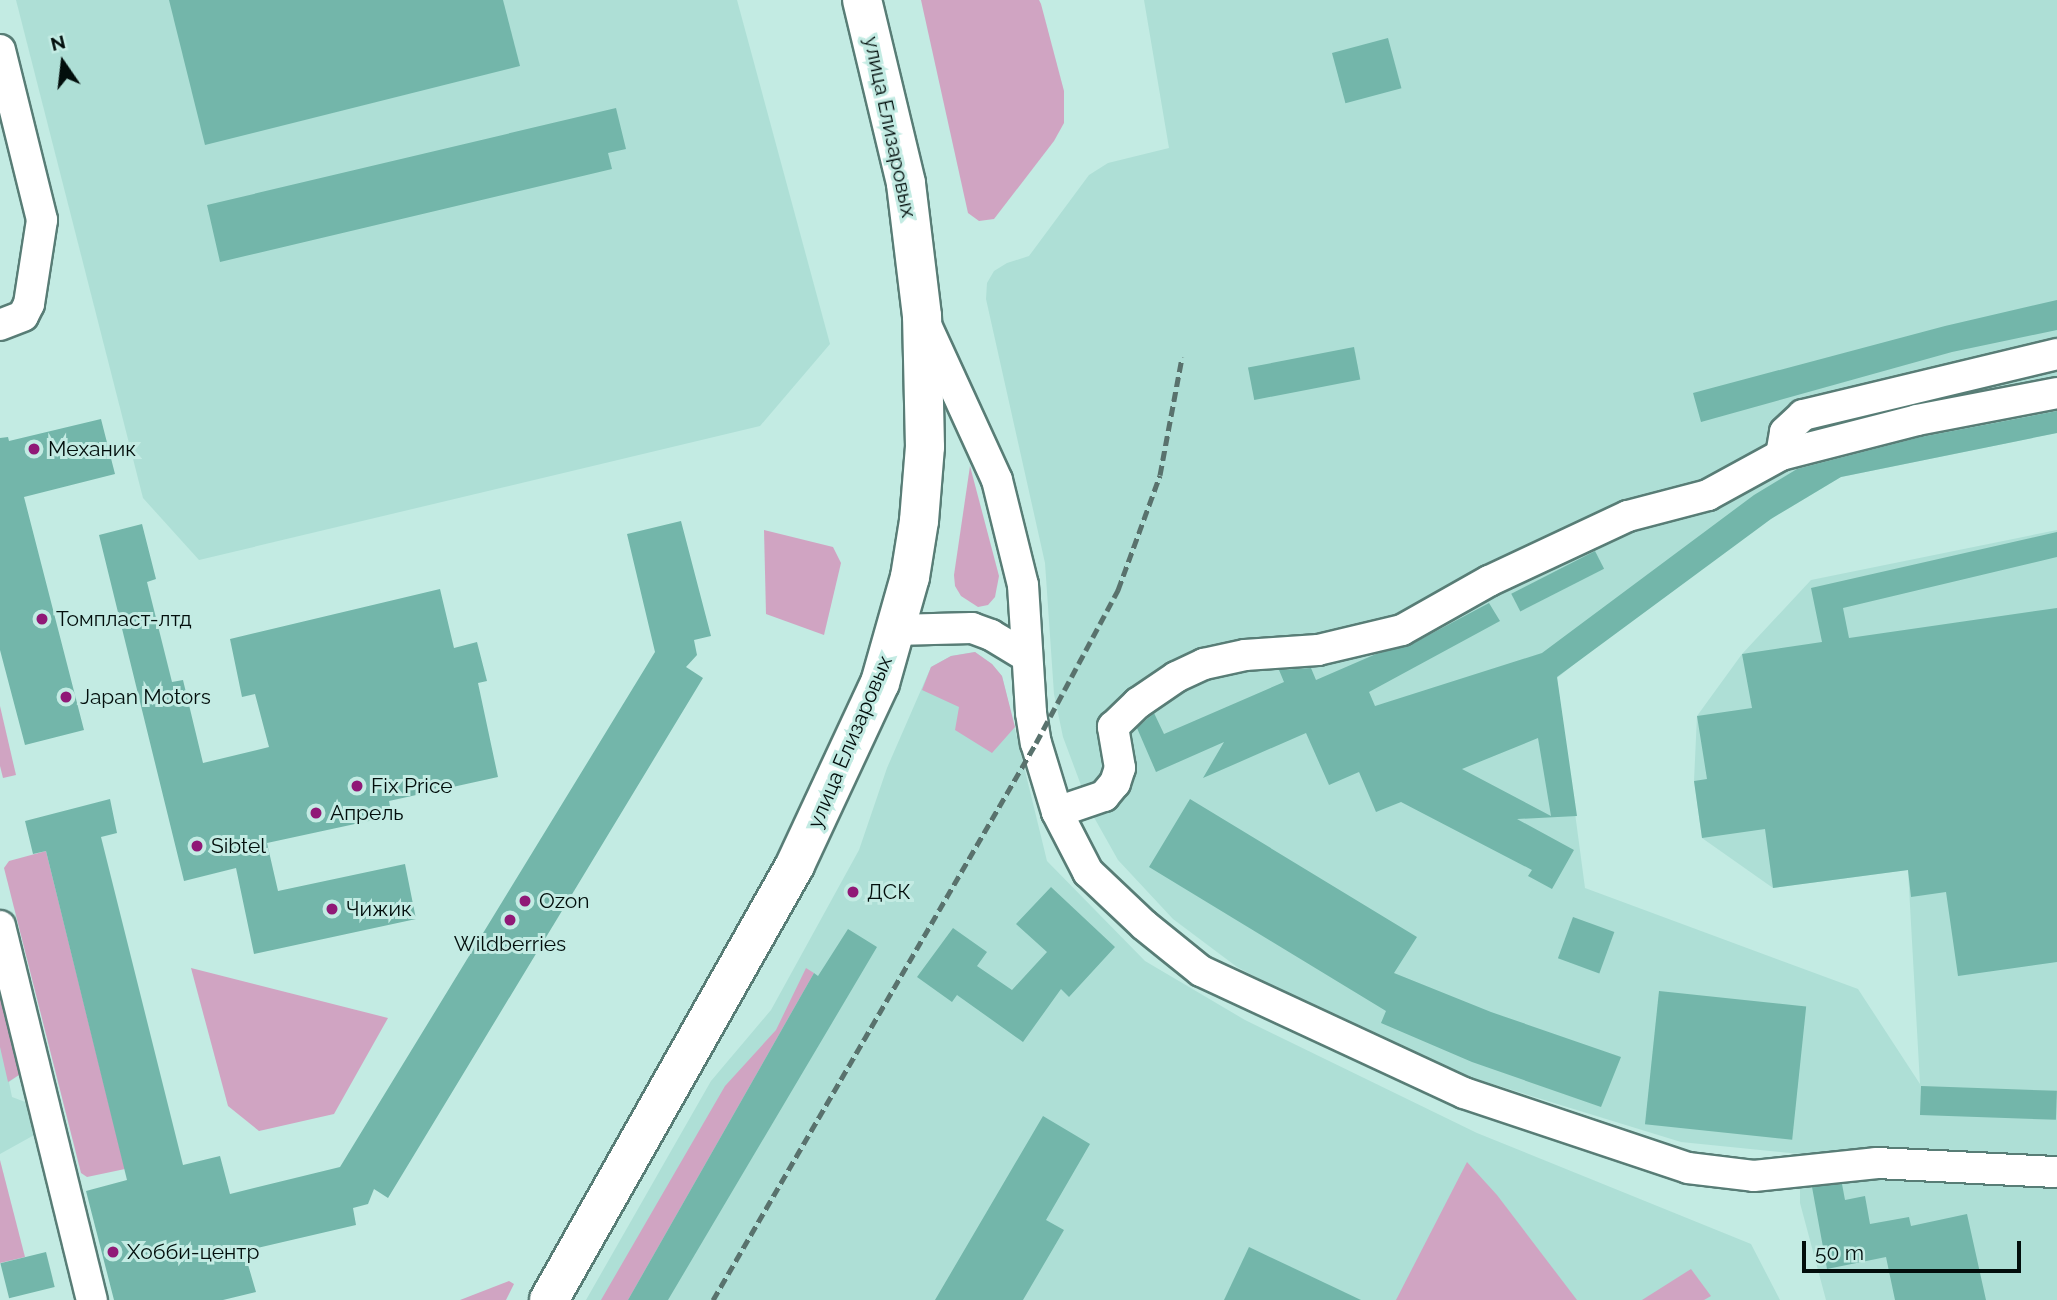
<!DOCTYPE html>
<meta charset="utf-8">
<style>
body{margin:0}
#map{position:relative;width:2057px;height:1300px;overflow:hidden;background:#c3ebe3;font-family:Raleway,sans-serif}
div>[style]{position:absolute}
.built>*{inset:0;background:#aedfd6}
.green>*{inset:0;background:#d0a4c2}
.building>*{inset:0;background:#73b6aa;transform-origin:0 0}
.roads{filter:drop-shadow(2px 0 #587d76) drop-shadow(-2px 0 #587d76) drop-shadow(0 2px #587d76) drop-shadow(0 -2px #587d76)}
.street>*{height:30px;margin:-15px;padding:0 15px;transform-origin:15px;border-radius:15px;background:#fff}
.primary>*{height:38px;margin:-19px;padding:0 19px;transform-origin:19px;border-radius:19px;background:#fff}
.rail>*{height:5px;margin-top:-2.5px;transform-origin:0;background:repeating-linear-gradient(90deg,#59726d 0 10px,transparent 0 15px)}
.dots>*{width:19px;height:19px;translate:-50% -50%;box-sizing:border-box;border:4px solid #c3ebe3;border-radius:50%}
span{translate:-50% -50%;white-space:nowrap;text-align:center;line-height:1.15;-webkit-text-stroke:6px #c3ebe3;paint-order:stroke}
.street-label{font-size:21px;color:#020e0c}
.poi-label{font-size:21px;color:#020e0c}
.left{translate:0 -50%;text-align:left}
.north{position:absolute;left:28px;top:28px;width:70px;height:70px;-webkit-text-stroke:5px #c3ebe3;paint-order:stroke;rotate:346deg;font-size:19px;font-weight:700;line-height:28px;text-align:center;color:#020e0c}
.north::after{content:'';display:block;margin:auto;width:24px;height:32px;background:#020e0c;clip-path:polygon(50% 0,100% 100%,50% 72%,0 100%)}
.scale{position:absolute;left:1802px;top:1241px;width:219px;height:32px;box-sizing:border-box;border:4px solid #020e0c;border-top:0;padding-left:9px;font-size:21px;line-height:24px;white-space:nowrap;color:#020e0c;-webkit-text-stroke:5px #c3ebe3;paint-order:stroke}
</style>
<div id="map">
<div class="built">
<div style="clip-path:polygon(16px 0,737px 0,830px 344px,760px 426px,199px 560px,143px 498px)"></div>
<div style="clip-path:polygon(1144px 0,2057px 0,2057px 433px,1841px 477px,1766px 511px,1557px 678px,1585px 888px,1858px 989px,1920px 1084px,1908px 870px,1773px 888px,1702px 838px,1694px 781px,1697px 716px,1742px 654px,1811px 580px,2057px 530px,2057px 1300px,1826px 1300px,1800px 1203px,1800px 1154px,1681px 1142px,1444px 1069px,1369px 1037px,1237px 967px,1173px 919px,1118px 860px,1091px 812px,1063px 737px,1054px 694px,1045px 563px,986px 299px,987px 283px,994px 271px,1007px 263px,1029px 256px,1089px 175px,1108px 163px,1169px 148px)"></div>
<div style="clip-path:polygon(975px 652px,992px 664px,1002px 676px,1047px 861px,1145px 961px,1245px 1020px,1477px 1133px,1751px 1244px,1780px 1300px,586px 1300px,711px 1081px,771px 1010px,859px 850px,887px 768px,931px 667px,951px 656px)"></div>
<div style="clip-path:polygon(0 985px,22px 1073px,9px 1082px,12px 1097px,28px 1103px,36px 1134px,0 1154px)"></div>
</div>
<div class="green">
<div style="clip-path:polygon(921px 0,1039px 0,1041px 4px,1064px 91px,1064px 123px,1054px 141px,994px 219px,979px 221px,968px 213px)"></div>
<div style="clip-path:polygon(970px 466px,999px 576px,995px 597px,988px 605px,978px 607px,961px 596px,955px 586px,954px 575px)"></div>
<div style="clip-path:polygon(764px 530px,833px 547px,841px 563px,824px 635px,766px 614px)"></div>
<div style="clip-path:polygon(975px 652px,992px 664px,1002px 676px,1015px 727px,992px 753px,955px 730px,959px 707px,922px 690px,931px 667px,951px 656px)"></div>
<div style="clip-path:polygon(0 706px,16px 775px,3px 778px,0 766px)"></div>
<div style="clip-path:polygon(46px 851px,125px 1169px,87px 1177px,81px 1173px,4px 868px,9px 861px)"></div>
<div style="clip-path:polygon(191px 968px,388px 1018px,334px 1114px,259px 1131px,228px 1106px)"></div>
<div style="clip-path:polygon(806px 968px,814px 973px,628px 1300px,601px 1300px,725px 1086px,776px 1030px)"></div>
<div style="clip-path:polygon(0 985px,22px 1073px,8px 1082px,0 1047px)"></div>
<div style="clip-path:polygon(0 1160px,25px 1257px,0 1263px)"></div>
<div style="clip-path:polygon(1467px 1162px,1497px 1195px,1577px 1300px,1396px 1300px)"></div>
<div style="clip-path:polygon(1691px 1269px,1711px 1296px,1704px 1300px,1642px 1300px)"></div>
<div style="clip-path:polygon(509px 1281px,514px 1284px,506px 1300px,460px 1300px)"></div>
</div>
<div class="building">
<div style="clip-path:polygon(169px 0,503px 0,520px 66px,205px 145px)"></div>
<div style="left:1388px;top:38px;width:52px;height:58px;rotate:75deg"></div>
<div style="clip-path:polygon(616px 108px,626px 149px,608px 153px,612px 169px,220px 262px,207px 205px)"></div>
<div style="clip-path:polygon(2057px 300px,2057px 330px,1952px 352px,1701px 422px,1693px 393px,1945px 326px)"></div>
<div style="left:1354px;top:347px;width:33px;height:108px;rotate:79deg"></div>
<div style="clip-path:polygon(evenodd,2057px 411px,2057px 433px,1841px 477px,1771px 519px,1557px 677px,1577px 816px,1517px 819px,1574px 850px,1552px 889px,1528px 876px,1532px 870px,1401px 802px,1376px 812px,1359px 772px,1329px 785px,1306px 733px,1203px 778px,1224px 742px,1156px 772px,1137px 728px,1154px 713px,1164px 734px,1284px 682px,1279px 670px,1311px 668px,1316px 680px,1376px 654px,1410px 645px,1489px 603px,1500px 621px,1369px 692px,1375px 706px,1542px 653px,1754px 495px,1797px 469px,1921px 437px,2057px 411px,1538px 738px,1551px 816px,1462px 769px,1538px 738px)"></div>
<div style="clip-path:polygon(101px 419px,115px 474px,24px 497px,84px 730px,25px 745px,0 650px,0 438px,8px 437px,9px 441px)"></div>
<div style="clip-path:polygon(681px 521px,711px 636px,694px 640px,697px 655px,686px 667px,703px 678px,388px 1198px,374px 1189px,368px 1204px,353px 1208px,356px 1225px,244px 1251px,256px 1292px,223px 1300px,114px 1300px,86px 1191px,127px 1180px,46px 851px,33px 854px,25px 821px,110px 799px,117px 833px,101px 837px,183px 1165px,220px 1156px,230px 1194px,340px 1167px,655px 652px,627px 534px)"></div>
<div style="clip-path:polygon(142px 524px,156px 579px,147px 582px,172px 682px,183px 680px,203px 763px,269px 747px,255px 694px,242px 697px,230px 639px,440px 589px,454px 648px,477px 642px,487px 681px,478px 683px,498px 777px,389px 801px,392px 816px,267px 843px,278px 891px,405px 864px,416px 919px,254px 954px,236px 868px,184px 881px,99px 535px)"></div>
<div style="clip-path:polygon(2057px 532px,2057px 557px,1843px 608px,1849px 638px,2057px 608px,2057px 962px,1958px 976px,1946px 892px,1911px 897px,1908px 870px,1773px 888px,1765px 829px,1702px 838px,1694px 781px,1707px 779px,1697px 716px,1752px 708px,1742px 654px,1822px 642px,1811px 588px)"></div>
<div style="left:1595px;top:551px;width:20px;height:94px;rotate:63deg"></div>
<div style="clip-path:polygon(1190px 799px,1417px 937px,1394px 973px,1491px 1012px,1621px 1057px,1601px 1107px,1472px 1062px,1381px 1023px,1386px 1011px,1149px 867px)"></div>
<div style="clip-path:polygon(1051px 887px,1115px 947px,1069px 997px,1061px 989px,1023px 1042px,957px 995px,952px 1002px,917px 977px,953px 928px,987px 952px,977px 966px,1012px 990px,1047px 952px,1016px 924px)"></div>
<div style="left:1573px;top:917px;width:44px;height:44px;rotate:20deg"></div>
<div style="clip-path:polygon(848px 929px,877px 947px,668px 1300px,628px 1300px,814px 973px,818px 976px)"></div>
<div style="left:1659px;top:991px;width:148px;height:134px;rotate:6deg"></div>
<div style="left:1921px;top:1086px;width:136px;height:29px;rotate:2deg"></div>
<div style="clip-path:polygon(1043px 1116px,1090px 1144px,1046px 1220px,1064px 1230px,1023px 1300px,935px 1300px)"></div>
<div style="clip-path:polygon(1842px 1184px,1845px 1200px,1865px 1196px,1870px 1224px,1909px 1217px,1911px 1226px,1967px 1214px,1986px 1300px,1895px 1300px,1886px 1257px,1827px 1269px,1812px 1187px)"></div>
<div style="clip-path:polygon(1249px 1247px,1361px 1300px,1224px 1300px)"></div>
<div style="left:46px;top:1252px;width:36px;height:47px;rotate:76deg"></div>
</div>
<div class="roads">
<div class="street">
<div style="left:0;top:50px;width:175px;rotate:76.1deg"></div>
<div style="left:42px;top:220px;width:85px;rotate:98.8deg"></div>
<div style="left:29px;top:304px;width:13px;rotate:117deg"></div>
<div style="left:23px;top:316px;width:25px;rotate:159deg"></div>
<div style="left:926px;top:325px;width:170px;rotate:65.4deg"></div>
<div style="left:997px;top:480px;width:108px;rotate:76.1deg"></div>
<div style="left:1023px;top:585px;width:128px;rotate:86.4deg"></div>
<div style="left:1031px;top:713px;width:30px;rotate:81deg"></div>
<div style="left:1036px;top:743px;width:72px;rotate:73.1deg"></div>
<div style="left:1057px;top:812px;width:68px;rotate:62.7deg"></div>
<div style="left:1088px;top:872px;width:77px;rotate:43.4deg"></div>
<div style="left:1144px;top:925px;width:73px;rotate:38.9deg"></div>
<div style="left:1201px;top:971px;width:290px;rotate:24.9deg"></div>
<div style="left:1464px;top:1093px;width:236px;rotate:18.5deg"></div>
<div style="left:1688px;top:1168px;width:66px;rotate:6.9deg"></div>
<div style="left:1754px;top:1176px;width:124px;rotate:-6deg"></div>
<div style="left:1877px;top:1163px;width:180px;rotate:2.9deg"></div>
<div style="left:1781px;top:455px;width:140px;rotate:-14.4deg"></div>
<div style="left:1917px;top:420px;width:143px;rotate:-10.9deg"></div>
<div style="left:895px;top:630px;width:77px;rotate:-1.5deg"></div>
<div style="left:972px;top:628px;width:20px;rotate:20deg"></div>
<div style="left:991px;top:635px;width:41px;rotate:31deg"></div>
<div style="left:1057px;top:812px;width:50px;rotate:-18.8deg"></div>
<div style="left:1104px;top:796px;width:17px;rotate:-50deg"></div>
<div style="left:1115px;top:783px;width:16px;rotate:-72deg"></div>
<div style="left:1120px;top:768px;width:42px;rotate:-99.7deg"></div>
<div style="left:1113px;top:727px;width:35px;rotate:-44deg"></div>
<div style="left:1138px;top:703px;width:46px;rotate:-34.4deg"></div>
<div style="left:1176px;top:677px;width:31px;rotate:-25deg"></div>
<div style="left:1204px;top:664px;width:42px;rotate:-12.4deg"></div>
<div style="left:1245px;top:655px;width:73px;rotate:-3.9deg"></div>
<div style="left:1318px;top:650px;width:86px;rotate:-13.4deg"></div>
<div style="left:1402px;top:630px;width:100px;rotate:-29.4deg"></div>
<div style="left:1489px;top:581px;width:153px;rotate:-25.1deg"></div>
<div style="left:1628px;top:516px;width:83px;rotate:-14.7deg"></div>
<div style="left:1708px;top:495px;width:83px;rotate:-28.7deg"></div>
<div style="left:1781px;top:455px;width:23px;rotate:-80deg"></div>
<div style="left:1785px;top:432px;width:25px;rotate:-43deg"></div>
<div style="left:1803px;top:415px;width:261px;rotate:-13.5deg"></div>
<div style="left:0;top:926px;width:385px;rotate:76.2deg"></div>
</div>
<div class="primary">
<div style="left:549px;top:1300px;width:500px;rotate:-60.5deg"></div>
<div style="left:795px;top:865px;width:201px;rotate:-65deg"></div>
<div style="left:880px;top:683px;width:110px;rotate:-74.2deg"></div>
<div style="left:910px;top:577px;width:57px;rotate:-80.9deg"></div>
<div style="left:919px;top:521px;width:74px;rotate:-85.4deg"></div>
<div style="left:925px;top:447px;width:131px;rotate:-91.3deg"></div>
<div style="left:922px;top:316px;width:134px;rotate:-96.9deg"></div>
<div style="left:906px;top:183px;width:188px;rotate:-103.5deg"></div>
</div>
</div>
<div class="rail">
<div style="left:713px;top:1300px;width:644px;rotate:-59.89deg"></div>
<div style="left:1036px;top:743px;width:174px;rotate:-61.8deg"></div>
<div style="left:1118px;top:590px;width:122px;rotate:-69.9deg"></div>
<div style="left:1160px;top:475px;width:120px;rotate:-79.4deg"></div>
</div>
<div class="dots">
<div style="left:34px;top:449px;background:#901977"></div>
<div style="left:42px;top:619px;background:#901977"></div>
<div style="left:66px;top:697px;background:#901977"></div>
<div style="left:357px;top:786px;background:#901977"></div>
<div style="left:316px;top:813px;background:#901977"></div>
<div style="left:197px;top:846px;background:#901977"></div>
<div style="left:853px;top:892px;background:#901977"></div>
<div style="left:525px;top:901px;background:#901977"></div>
<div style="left:332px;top:909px;background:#901977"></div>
<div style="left:510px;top:920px;background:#901977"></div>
<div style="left:113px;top:1252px;background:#901977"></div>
</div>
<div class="street-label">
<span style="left:890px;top:127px;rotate:78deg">улица Елизаровых</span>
<span style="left:850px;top:742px;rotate:-67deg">улица Елизаровых</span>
</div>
<div class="poi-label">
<span class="left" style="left:48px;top:449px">Механик</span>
<span class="left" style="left:56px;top:619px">Томпласт-лтд</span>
<span class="left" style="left:80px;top:697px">Japan Motors</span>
<span class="left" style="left:371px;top:786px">Fix Price</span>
<span class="left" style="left:330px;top:813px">Апрель</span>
<span class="left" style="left:211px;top:846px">Sibtel</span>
<span class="left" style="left:867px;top:892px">ДСК</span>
<span class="left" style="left:539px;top:901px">Ozon</span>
<span class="left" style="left:346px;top:909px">Чижик</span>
<span style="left:510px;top:944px">Wildberries</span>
<span class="left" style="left:127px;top:1252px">Хобби-центр</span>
</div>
<div class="north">N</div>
<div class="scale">50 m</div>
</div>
